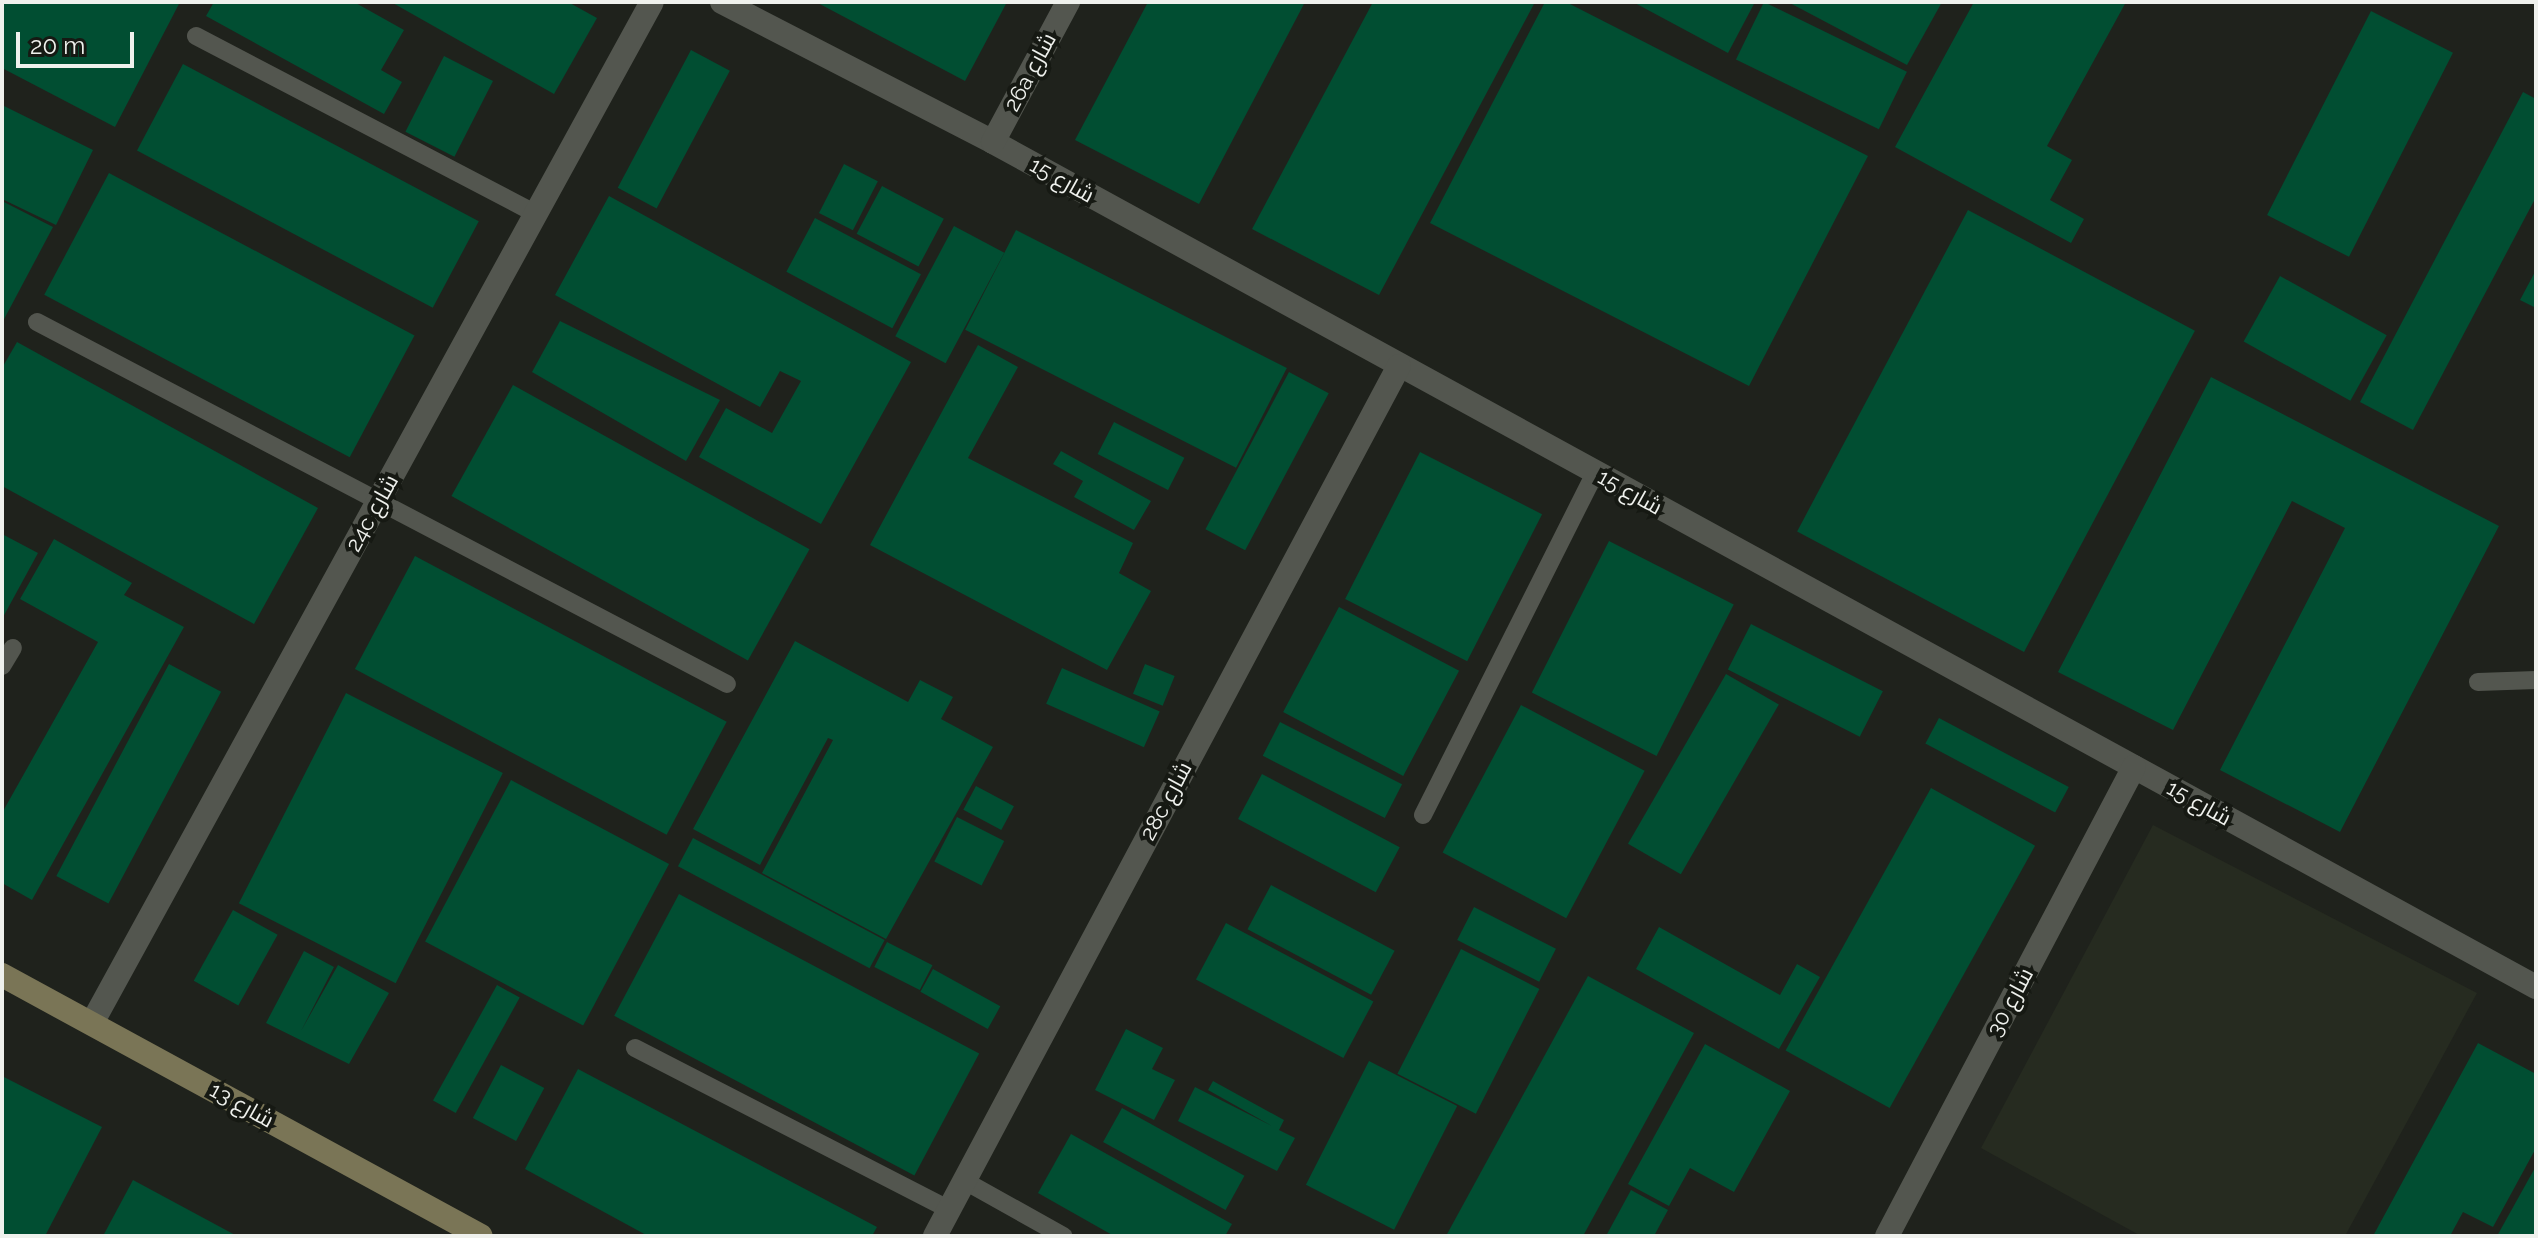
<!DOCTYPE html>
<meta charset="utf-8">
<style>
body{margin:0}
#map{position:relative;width:2538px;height:1238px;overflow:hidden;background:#1f221c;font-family:Raleway,Cairo,sans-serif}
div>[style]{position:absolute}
.built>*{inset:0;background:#262b20}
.building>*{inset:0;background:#014e32;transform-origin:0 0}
.lane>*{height:18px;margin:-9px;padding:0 9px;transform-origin:9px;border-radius:9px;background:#53564f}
.street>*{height:24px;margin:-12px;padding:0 12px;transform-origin:12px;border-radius:12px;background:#53564f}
.secondary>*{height:24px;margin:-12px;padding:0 12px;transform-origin:12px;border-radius:12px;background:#7a7556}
span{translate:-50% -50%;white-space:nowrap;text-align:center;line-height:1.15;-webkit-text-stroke:8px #161913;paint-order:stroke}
.street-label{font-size:22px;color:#eff1ed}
.frame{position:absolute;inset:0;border:4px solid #eff1ed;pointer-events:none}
.scale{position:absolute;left:16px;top:32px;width:118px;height:36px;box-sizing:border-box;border:4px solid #eff1ed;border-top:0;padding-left:10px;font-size:24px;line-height:28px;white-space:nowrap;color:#eff1ed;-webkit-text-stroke:6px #161913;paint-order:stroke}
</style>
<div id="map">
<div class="built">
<div style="clip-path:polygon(2153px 825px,2477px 993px,2345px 1236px,2141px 1236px,1981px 1148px)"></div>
</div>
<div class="building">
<div style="clip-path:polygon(2px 2px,180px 2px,115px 127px,2px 68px)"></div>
<div style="clip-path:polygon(214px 2px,354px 2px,404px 30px,381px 70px,402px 82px,384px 114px,206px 16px)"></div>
<div style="clip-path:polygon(391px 2px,568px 2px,597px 18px,554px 94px)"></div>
<div style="clip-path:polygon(816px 2px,1007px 2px,965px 81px)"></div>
<div style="clip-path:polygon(1148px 2px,1305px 2px,1199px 204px,1075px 140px)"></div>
<div style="clip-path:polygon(1373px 2px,1535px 2px,1379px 295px,1252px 229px)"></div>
<div style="clip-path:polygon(1545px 2px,1566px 2px,1868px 156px,1749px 386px,1430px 223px)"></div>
<div style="clip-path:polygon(1633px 2px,1755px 2px,1728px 53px)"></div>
<div style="left:1764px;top:2px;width:159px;height:64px;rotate:26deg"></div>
<div style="clip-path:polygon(1788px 2px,1942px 2px,1907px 65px)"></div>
<div style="clip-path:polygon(1974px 2px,2126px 2px,2047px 146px,2072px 160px,2050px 200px,2084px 219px,2071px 243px,1895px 147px)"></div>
<div style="left:2371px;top:11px;width:92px;height:229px;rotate:27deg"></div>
<div style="left:691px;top:50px;width:44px;height:156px;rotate:28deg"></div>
<div style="left:444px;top:56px;width:55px;height:85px;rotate:27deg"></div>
<div style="left:183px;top:64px;width:335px;height:98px;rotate:28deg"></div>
<div style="clip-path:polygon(2523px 92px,2536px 99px,2536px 197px,2413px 430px,2360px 402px)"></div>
<div style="clip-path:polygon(2px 105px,93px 150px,56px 225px,2px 199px)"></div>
<div style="left:844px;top:164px;width:38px;height:55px;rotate:27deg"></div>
<div style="left:109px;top:173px;width:346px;height:138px;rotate:28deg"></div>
<div style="left:882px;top:186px;width:70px;height:54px;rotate:28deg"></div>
<div style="clip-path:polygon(609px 196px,911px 362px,821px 524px,699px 457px,726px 408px,772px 433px,801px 381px,780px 371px,760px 407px,555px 295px)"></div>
<div style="clip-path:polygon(2px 201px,53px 227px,2px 323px)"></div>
<div style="left:1968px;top:210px;width:257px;height:364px;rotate:28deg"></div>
<div style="left:815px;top:218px;width:120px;height:61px;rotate:28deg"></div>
<div style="left:954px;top:226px;width:57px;height:125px;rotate:28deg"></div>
<div style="left:1016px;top:230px;width:304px;height:112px;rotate:27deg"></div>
<div style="clip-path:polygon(2536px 270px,2536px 308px,2520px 300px)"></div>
<div style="left:2280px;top:276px;width:122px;height:75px;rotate:29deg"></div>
<div style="clip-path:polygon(560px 321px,720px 400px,686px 461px,532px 372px)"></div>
<div style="clip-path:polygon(17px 342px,318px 508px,254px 624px,2px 486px,2px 368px)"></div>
<div style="clip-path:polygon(978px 345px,1018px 367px,968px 458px,1133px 543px,1119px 573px,1151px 591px,1107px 670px,870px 545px)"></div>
<div style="left:1289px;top:372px;width:45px;height:178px;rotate:28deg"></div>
<div style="clip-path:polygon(2211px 377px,2499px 526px,2340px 832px,2220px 770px,2345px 528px,2292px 501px,2173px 730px,2058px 672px)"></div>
<div style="left:513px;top:385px;width:339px;height:127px;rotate:29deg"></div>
<div style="left:1114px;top:422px;width:79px;height:36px;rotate:27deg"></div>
<div style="clip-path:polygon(1061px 451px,1151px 501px,1134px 530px,1074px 497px,1083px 481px,1053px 464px)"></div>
<div style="left:1420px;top:452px;width:137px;height:165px;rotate:27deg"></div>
<div style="clip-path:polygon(2px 534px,38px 553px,2px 619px)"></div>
<div style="clip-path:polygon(54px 539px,132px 583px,124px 595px,184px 627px,32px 900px,2px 883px,2px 813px,98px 642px,20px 599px)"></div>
<div style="left:1609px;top:541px;width:140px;height:170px;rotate:27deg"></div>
<div style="left:415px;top:556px;width:353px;height:128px;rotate:28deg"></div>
<div style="left:1339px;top:607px;width:136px;height:119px;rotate:28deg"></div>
<div style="left:1751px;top:624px;width:148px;height:51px;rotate:27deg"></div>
<div style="clip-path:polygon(795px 641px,908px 702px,920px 680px,953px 697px,941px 719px,993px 747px,886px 939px,762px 873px,833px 740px,828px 738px,760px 865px,693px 829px)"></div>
<div style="left:169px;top:664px;width:59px;height:240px;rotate:28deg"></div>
<div style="left:1145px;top:664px;width:32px;height:32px;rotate:22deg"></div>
<div style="left:1062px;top:668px;width:107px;height:39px;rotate:24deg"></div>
<div style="left:1726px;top:674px;width:61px;height:196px;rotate:30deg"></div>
<div style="left:346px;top:693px;width:176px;height:236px;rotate:27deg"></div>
<div style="left:1521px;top:705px;width:140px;height:167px;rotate:28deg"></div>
<div style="left:1939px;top:718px;width:147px;height:29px;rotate:28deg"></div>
<div style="left:1280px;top:722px;width:137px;height:38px;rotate:27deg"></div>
<div style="left:1262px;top:774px;width:156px;height:51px;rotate:28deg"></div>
<div style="left:511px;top:780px;width:179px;height:183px;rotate:28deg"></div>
<div style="left:976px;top:786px;width:43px;height:27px;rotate:28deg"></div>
<div style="left:1931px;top:788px;width:119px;height:300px;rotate:29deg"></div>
<div style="left:957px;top:817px;width:53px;height:50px;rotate:27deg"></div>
<div style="left:693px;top:838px;width:217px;height:32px;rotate:28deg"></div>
<div style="left:1271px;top:885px;width:140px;height:50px;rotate:28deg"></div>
<div style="left:679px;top:894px;width:340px;height:138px;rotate:28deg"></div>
<div style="left:1474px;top:907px;width:92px;height:37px;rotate:27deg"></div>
<div style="left:233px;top:910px;width:51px;height:81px;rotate:29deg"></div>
<div style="left:1226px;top:923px;width:167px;height:64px;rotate:28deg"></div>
<div style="clip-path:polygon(1659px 927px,1780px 995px,1797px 964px,1820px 977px,1779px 1049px,1636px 969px)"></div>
<div style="left:887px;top:942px;width:51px;height:28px;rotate:27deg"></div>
<div style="left:1461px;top:949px;width:88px;height:140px;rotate:27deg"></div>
<div style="clip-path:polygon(304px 951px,334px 967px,301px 1031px,338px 965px,389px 993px,349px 1064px,266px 1023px)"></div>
<div style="left:933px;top:969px;width:77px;height:26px;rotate:29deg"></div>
<div style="clip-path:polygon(1588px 976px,1694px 1033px,1583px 1236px,1446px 1236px)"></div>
<div style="left:497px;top:985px;width:26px;height:132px;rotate:29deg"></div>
<div style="clip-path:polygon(1126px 1029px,1163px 1048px,1152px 1069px,1175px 1080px,1154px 1120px,1095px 1090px)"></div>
<div style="clip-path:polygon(2478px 1043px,2536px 1074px,2536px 1148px,2493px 1227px,2463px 1212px,2450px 1236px,2373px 1236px)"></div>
<div style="clip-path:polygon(1705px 1044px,1790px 1091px,1734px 1192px,1690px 1168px,1669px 1206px,1628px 1184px)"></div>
<div style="left:1369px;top:1061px;width:99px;height:139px;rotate:27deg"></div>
<div style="left:501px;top:1065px;width:49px;height:60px;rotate:28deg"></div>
<div style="clip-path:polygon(578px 1069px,877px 1227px,872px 1236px,648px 1236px,525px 1169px)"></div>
<div style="clip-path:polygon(2px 1076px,102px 1127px,45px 1236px,2px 1236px)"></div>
<div style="clip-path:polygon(1213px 1081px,1284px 1120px,1279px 1130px,1295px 1138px,1277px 1171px,1178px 1121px,1195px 1087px,1272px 1126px,1208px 1090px)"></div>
<div style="left:1122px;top:1108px;width:140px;height:39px;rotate:29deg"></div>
<div style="clip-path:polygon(1071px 1134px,1232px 1224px,1225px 1236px,1114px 1236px,1038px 1193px)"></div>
<div style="clip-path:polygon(2536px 1166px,2536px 1236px,2497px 1236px)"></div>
<div style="clip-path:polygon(133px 1180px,237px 1236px,103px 1236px)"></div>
<div style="clip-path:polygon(1631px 1190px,1668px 1210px,1654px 1236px,1606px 1236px)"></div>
</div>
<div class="lane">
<div style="left:196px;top:36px;width:384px;rotate:27.6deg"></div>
<div style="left:37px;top:322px;width:779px;rotate:27.68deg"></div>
<div style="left:2px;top:666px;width:21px;rotate:-59deg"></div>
<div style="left:2478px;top:682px;width:58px;rotate:-2deg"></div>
<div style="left:1423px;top:815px;width:383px;rotate:-63.3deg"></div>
<div style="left:635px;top:1048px;width:352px;rotate:27.2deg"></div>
<div style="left:963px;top:1180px;width:115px;rotate:29.2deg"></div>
</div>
<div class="street">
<div style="left:722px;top:2px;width:305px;rotate:27.3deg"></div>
<div style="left:993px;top:142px;width:1759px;rotate:28.71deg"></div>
<div style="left:993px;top:142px;width:159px;rotate:-61.8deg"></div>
<div style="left:92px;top:1023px;width:1164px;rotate:-61.26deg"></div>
<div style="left:935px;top:1236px;width:986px;rotate:-61.93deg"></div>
<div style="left:1887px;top:1236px;width:530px;rotate:-62.23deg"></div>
</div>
<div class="secondary">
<div style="left:2px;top:975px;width:545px;rotate:28.59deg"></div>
</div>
<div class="street-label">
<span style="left:1030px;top:72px;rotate:-62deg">26a شارع</span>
<span style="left:1062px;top:180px;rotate:29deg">شارع 15</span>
<span style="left:1630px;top:492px;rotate:29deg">شارع 15</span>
<span style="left:372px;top:513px;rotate:-61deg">24c شارع</span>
<span style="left:1166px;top:801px;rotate:-62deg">28c شارع</span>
<span style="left:2199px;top:803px;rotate:29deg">شارع 15</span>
<span style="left:2010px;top:1002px;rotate:-62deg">شارع 30</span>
<span style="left:242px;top:1105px;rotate:29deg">شارع 13</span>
</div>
<div class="frame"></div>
<div class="scale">20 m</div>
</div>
